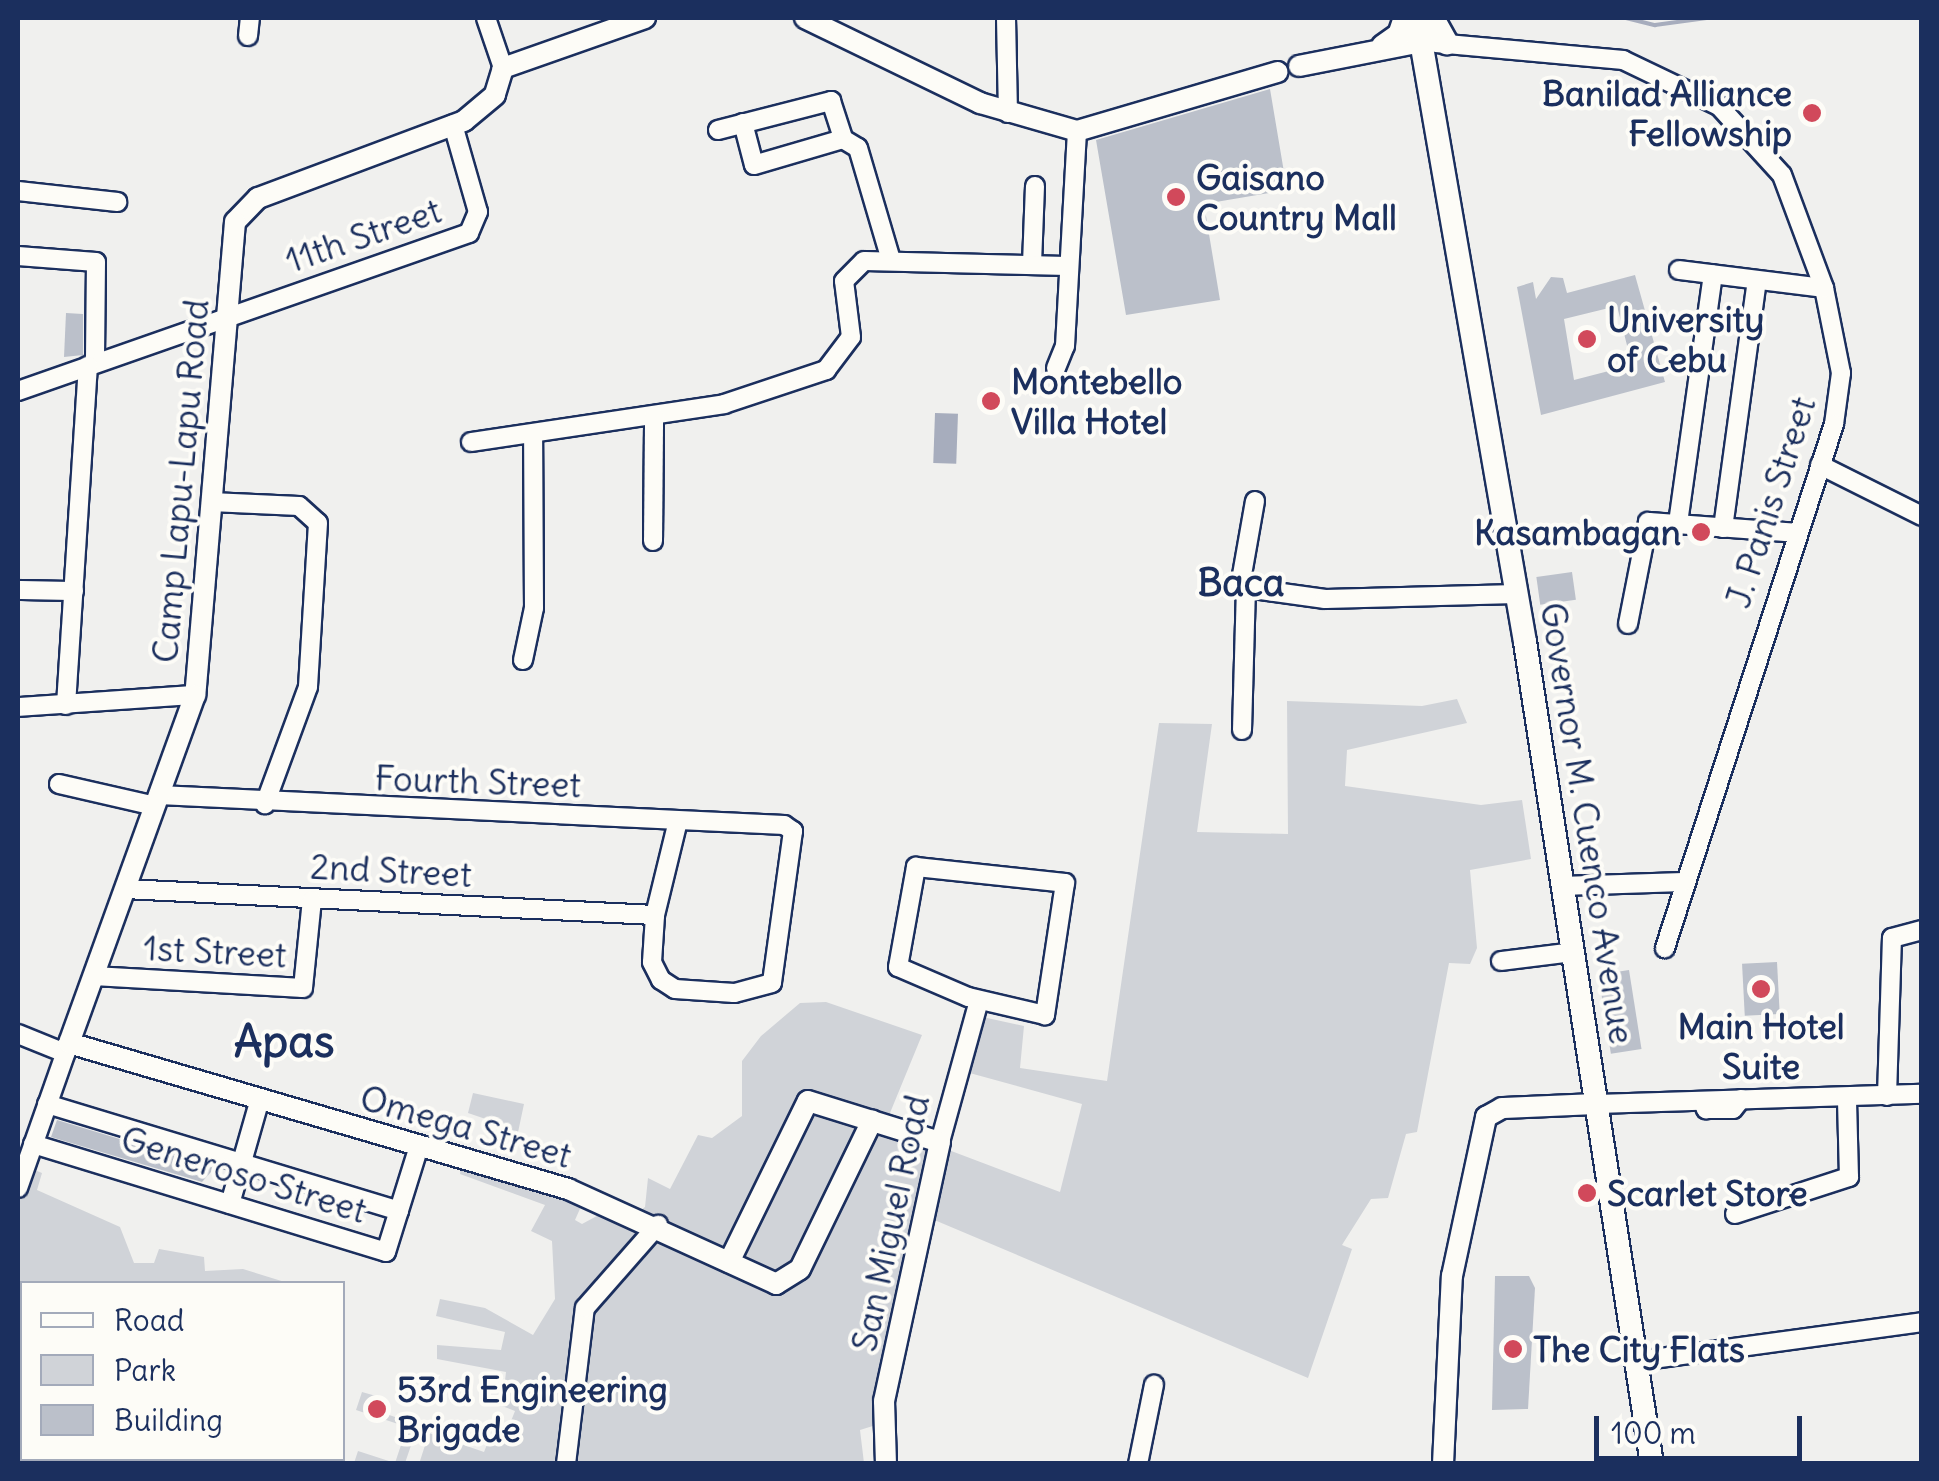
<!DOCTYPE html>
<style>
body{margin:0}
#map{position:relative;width:1939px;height:1481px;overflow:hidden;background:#f0f0ee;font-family:Delius,sans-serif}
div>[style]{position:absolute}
.green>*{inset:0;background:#d0d3d8}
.water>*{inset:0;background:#a7adbd;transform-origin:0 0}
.stream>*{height:4px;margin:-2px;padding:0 2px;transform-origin:2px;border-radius:2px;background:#a7adbd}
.building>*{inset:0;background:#bbc0ca;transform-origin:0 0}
.roads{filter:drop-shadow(2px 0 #1b2f5e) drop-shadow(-2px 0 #1b2f5e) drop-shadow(0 2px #1b2f5e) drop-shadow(0 -2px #1b2f5e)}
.minor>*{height:18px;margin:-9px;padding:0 9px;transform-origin:9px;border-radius:9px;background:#fdfcf7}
.tertiary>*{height:20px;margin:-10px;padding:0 10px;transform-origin:10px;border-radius:10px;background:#fdfcf7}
.secondary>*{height:22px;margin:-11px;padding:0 11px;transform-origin:11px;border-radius:11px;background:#fdfcf7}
.dots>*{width:28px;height:28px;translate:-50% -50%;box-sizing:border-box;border:5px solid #fdfcf7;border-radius:50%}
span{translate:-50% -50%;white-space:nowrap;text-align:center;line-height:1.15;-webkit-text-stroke:8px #fdfcf7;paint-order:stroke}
.poi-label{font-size:35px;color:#1b2f5e;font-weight:700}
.right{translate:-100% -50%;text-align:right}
.left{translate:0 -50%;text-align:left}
.street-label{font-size:35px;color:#1b2f5e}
.neighbourhood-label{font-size:38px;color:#1b2f5e;font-weight:700}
.district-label{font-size:45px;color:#1b2f5e;font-weight:700}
.frame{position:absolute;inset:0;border:20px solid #1b2f5e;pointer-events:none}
.legend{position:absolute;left:20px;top:1281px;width:325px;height:180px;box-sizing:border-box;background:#fdfcf7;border:2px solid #a3aaba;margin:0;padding:12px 18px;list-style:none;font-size:30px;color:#1b2f5e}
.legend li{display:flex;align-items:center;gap:20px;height:50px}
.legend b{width:50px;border:2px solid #a3aaba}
.scale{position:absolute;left:1594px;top:1416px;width:208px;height:45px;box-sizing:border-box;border:5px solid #1b2f5e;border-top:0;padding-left:12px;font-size:30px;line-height:35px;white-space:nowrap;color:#1b2f5e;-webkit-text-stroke:8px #fdfcf7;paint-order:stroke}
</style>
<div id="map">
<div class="green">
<div style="clip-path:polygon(1457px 699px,1467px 723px,1347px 750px,1345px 786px,1481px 805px,1522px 800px,1531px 859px,1470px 870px,1477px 948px,1470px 964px,1449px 963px,1417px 1132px,1406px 1134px,1388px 1198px,1371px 1199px,1342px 1245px,1352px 1249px,1308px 1378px,932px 1219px,946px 1149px,1060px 1192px,1082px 1104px,966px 1072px,978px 1016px,1024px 1026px,1020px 1068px,1107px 1081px,1159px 723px,1212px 724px,1197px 832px,1288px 834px,1287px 701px,1422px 706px)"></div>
<div style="clip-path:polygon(826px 1002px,922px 1035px,883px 1130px,921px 1145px,932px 1158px,876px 1425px,860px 1430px,864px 1463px,419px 1464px,429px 1433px,484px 1452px,494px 1427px,507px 1431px,515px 1411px,502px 1406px,506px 1372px,437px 1359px,437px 1345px,501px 1350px,505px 1332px,436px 1316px,440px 1299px,485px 1308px,533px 1335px,555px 1299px,552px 1241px,531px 1231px,545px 1205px,460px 1174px,462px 1163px,583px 1202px,575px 1220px,582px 1224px,608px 1210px,630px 1219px,645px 1207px,648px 1178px,670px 1189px,698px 1135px,712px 1138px,742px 1116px,742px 1061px,761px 1036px,800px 1003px)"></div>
<div style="clip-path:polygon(473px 1093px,524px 1104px,513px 1156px,506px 1153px,512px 1128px,468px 1113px)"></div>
<div style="clip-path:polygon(32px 1169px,42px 1173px,37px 1190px,120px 1227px,134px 1263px,154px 1263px,159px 1249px,204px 1257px,205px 1271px,243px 1269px,288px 1283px,22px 1284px,18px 1378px,18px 1206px)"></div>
<div style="clip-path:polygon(362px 1392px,376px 1396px,372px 1409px,418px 1425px,405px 1463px,354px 1463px,358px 1451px,395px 1463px,407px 1427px,356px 1410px)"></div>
</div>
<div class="water">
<div style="left:935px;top:413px;width:23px;height:50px;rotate:2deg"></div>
</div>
<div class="stream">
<div style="left:1626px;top:18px;width:30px;rotate:14deg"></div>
<div style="left:1655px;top:25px;width:52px;rotate:-7.7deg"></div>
</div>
<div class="building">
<div style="clip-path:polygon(1270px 89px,1287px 190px,1204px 204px,1220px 300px,1126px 315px,1096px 140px)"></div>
<div style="clip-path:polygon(evenodd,1635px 275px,1665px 382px,1541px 415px,1517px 287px,1533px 282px,1536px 299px,1551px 277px,1563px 278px,1567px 293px,1635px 275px,1617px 306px,1632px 365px,1574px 380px,1564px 319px,1617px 306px)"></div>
<div style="clip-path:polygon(66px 313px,83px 314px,83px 355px,64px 357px)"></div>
<div style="left:1572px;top:572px;width:28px;height:36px;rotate:82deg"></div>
<div style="left:1777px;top:962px;width:52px;height:35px;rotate:87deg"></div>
<div style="left:1629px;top:970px;width:80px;height:31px;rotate:81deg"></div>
<div style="clip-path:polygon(57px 1120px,212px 1167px,211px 1172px,202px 1182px,51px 1137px)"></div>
<div style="clip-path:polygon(1495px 1276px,1529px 1276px,1535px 1288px,1528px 1409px,1492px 1410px)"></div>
</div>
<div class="roads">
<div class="minor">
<div style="left:486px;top:18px;width:53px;rotate:71.2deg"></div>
<div style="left:1006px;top:18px;width:95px;rotate:88.8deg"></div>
<div style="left:248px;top:36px;width:18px;rotate:-84deg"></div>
<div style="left:1436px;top:43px;width:188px;rotate:5.2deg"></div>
<div style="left:1623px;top:60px;width:106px;rotate:25.6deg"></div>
<div style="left:1719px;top:106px;width:93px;rotate:47.6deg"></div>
<div style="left:1782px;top:175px;width:121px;rotate:69.6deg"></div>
<div style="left:1824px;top:288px;width:87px;rotate:78.7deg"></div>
<div style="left:1841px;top:373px;width:51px;rotate:97.8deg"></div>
<div style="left:1834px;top:424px;width:551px;rotate:107.88deg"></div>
<div style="left:743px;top:123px;width:43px;rotate:75.3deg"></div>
<div style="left:754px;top:165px;width:93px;rotate:-16.3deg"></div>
<div style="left:843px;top:139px;width:17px;rotate:31deg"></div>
<div style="left:858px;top:148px;width:114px;rotate:73.6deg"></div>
<div style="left:718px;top:130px;width:117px;rotate:-14.4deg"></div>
<div style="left:831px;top:101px;width:40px;rotate:72deg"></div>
<div style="left:18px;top:191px;width:100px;rotate:6.3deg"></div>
<div style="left:18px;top:256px;width:78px;rotate:4.4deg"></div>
<div style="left:96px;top:262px;width:101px;rotate:90.6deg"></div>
<div style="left:1032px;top:264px;width:78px;rotate:-87.8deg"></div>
<div style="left:1679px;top:270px;width:146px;rotate:7.1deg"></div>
<div style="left:1056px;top:368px;width:24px;rotate:-68deg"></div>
<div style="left:1065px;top:346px;width:215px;rotate:-86.8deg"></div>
<div style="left:18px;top:391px;width:478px;rotate:-19.3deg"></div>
<div style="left:469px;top:233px;width:23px;rotate:-67deg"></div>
<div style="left:478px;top:212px;width:91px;rotate:-106deg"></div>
<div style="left:471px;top:442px;width:256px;rotate:-8.5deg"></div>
<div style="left:724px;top:404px;width:108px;rotate:-18.4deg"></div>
<div style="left:826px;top:370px;width:41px;rotate:-52.9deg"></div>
<div style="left:851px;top:337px;width:56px;rotate:-97.1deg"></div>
<div style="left:844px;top:281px;width:28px;rotate:-45deg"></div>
<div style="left:864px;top:261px;width:204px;rotate:1.4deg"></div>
<div style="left:1820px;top:465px;width:114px;rotate:26.6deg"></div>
<div style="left:1255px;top:501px;width:86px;rotate:100deg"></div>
<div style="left:1240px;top:586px;width:6px;rotate:18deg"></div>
<div style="left:1246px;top:588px;width:80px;rotate:7.9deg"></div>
<div style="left:1325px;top:599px;width:192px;rotate:-1.5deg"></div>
<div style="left:211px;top:502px;width:88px;rotate:2.6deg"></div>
<div style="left:299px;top:506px;width:25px;rotate:42deg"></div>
<div style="left:318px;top:523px;width:164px;rotate:93.5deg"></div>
<div style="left:308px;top:687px;width:125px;rotate:110.2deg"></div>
<div style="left:1678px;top:523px;width:251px;rotate:-82deg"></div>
<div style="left:1723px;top:528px;width:250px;rotate:-82.2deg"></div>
<div style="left:653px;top:541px;width:125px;rotate:-89.5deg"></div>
<div style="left:18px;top:590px;width:56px;rotate:1deg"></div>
<div style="left:1628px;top:624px;width:104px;rotate:-78.9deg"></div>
<div style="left:1648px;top:522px;width:149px;rotate:4.2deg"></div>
<div style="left:523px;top:660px;width:53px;rotate:-78.1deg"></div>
<div style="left:534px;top:608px;width:172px;rotate:-90.3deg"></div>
<div style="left:66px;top:705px;width:340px;rotate:-86.3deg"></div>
<div style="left:18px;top:707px;width:177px;rotate:-3.9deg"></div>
<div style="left:1242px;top:730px;width:142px;rotate:-88.4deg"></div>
<div style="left:59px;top:784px;width:98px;rotate:12.9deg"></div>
<div style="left:159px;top:795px;width:626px;rotate:2.75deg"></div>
<div style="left:784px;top:825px;width:11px;rotate:34deg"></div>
<div style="left:793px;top:831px;width:153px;rotate:97.9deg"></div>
<div style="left:772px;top:983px;width:39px;rotate:165deg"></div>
<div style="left:734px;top:993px;width:59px;rotate:-176.1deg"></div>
<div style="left:675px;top:989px;width:17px;rotate:-147deg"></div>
<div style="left:661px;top:980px;width:20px;rotate:-117deg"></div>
<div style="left:652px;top:962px;width:47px;rotate:-86.3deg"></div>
<div style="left:655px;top:915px;width:97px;rotate:-76.3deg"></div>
<div style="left:916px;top:867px;width:150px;rotate:6.1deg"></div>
<div style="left:1065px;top:883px;width:134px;rotate:98.6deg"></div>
<div style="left:1045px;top:1015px;width:79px;rotate:-166.8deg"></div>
<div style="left:968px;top:997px;width:76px;rotate:-156.8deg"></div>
<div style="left:898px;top:967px;width:102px;rotate:-79.8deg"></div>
<div style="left:1562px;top:886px;width:120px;rotate:-1.9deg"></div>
<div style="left:125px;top:889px;width:531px;rotate:2.81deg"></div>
<div style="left:1501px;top:961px;width:73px;rotate:-7.1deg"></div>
<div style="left:94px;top:976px;width:209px;rotate:3.3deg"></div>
<div style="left:303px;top:988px;width:88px;rotate:-84.2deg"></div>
<div style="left:18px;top:1034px;width:51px;rotate:22deg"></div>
<div style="left:1887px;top:1096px;width:158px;rotate:-88.2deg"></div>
<div style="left:1892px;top:938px;width:31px;rotate:-15deg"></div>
<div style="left:1703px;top:1102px;width:8px;rotate:67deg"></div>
<div style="left:1706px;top:1109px;width:27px"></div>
<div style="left:1733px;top:1109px;width:13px;rotate:-51deg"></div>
<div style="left:47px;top:1104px;width:368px;rotate:16.9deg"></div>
<div style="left:1597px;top:1104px;width:325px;rotate:-1.8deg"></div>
<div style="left:940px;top:1142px;width:147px;rotate:-74.6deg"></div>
<div style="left:33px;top:1144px;width:369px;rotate:17deg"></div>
<div style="left:386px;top:1252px;width:111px;rotate:-72.7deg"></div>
<div style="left:18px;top:1188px;width:154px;rotate:-70.6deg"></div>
<div style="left:230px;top:1204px;width:109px;rotate:-74.1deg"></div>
<div style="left:1735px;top:1214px;width:120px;rotate:-18deg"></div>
<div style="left:1849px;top:1177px;width:79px;rotate:-91.5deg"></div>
<div style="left:1638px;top:1361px;width:287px;rotate:-7.8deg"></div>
<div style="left:18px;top:1386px;width:4px;rotate:14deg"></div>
<div style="left:231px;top:1458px;width:15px;rotate:23deg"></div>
<div style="left:566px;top:1464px;width:157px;rotate:-83.1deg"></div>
<div style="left:585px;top:1308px;width:111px;rotate:-48.7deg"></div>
<div style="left:1138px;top:1464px;width:81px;rotate:-78.6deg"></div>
</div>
<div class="tertiary">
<div style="left:645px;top:18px;width:151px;rotate:160.6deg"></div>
<div style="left:503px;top:68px;width:28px;rotate:107deg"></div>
<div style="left:495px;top:95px;width:40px;rotate:140deg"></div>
<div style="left:464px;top:121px;width:220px;rotate:159.5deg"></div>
<div style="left:258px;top:198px;width:33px;rotate:134deg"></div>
<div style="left:235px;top:222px;width:475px;rotate:94.8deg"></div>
<div style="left:195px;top:695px;width:370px;rotate:109.9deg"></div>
<div style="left:69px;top:1043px;width:520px;rotate:16.31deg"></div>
<div style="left:568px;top:1189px;width:229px;rotate:24.5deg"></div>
<div style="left:776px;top:1284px;width:28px;rotate:-32deg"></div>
<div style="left:800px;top:1269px;width:165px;rotate:-64.1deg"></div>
<div style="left:805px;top:18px;width:195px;rotate:25.9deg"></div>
<div style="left:980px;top:103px;width:101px;rotate:16.1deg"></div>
<div style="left:1077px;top:131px;width:209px;rotate:-16.4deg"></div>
<div style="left:1299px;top:66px;width:124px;rotate:-11.1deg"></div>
<div style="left:729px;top:1262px;width:179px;rotate:-63.9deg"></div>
<div style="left:808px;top:1101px;width:138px;rotate:17.3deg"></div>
<div style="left:940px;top:1142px;width:265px;rotate:102.2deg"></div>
<div style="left:884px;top:1401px;width:63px;rotate:88.2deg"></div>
<div style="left:1443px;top:1464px;width:188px;rotate:-87.3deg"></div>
<div style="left:1452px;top:1276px;width:163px;rotate:-77.9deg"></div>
<div style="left:1486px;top:1117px;width:18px;rotate:-29deg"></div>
<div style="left:1502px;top:1108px;width:95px;rotate:-2.4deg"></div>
</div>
<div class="secondary">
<div style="left:1417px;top:18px;width:633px;rotate:80.18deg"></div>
<div style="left:1525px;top:642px;width:832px;rotate:81.22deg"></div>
<div style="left:1433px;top:18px;width:29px;rotate:61deg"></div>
<div style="left:1383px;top:46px;width:19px;rotate:-35deg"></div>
<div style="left:1399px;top:35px;width:18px;rotate:-71deg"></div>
</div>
</div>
<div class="dots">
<div style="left:1812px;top:113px;background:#d1495b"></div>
<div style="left:1176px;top:197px;background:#d1495b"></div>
<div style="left:1587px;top:339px;background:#d1495b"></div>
<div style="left:991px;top:401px;background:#d1495b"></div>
<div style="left:1701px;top:532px;background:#d1495b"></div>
<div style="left:1761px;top:989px;background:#d1495b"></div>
<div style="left:1587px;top:1193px;background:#d1495b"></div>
<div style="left:1513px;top:1349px;background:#d1495b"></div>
<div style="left:377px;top:1409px;background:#d1495b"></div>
</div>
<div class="poi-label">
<span class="right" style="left:1792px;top:113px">Banilad Alliance<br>Fellowship</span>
<span class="left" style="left:1196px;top:197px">Gaisano<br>Country Mall</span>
<span class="left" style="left:1607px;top:339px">University<br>of Cebu</span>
<span class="left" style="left:1011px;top:401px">Montebello<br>Villa Hotel</span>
<span class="right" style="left:1681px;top:532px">Kasambagan</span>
<span style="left:1761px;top:1046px">Main Hotel<br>Suite</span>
<span class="left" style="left:1607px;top:1193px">Scarlet Store</span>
<span class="left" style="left:1533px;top:1349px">The City Flats</span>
<span class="left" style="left:397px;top:1409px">53rd Engineering<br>Brigade</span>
</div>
<div class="street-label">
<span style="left:363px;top:235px;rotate:-19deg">11th Street</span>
<span style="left:180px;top:481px;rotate:-85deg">Camp Lapu-Lapu Road</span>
<span style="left:1770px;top:502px;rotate:-72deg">J. Panis Street</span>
<span style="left:478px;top:781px;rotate:2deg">Fourth Street</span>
<span style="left:1588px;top:823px;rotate:81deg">Governor M. Cuenco Avenue</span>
<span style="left:391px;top:870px;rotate:3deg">2nd Street</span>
<span style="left:215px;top:951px;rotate:3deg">1st Street</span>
<span style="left:466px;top:1126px;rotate:16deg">Omega Street</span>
<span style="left:244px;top:1174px;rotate:17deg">Generoso Street</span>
<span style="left:890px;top:1223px;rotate:-78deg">San Miguel Road</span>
</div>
<div class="neighbourhood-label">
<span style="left:1241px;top:583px">Baca</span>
</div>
<div class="district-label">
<span style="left:284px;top:1042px">Apas</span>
</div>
<div class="frame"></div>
<ul class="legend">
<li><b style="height:12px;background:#fdfcf7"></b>Road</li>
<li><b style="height:28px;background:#d0d3d8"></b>Park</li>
<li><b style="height:28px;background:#bbc0ca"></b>Building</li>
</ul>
<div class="scale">100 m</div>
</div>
